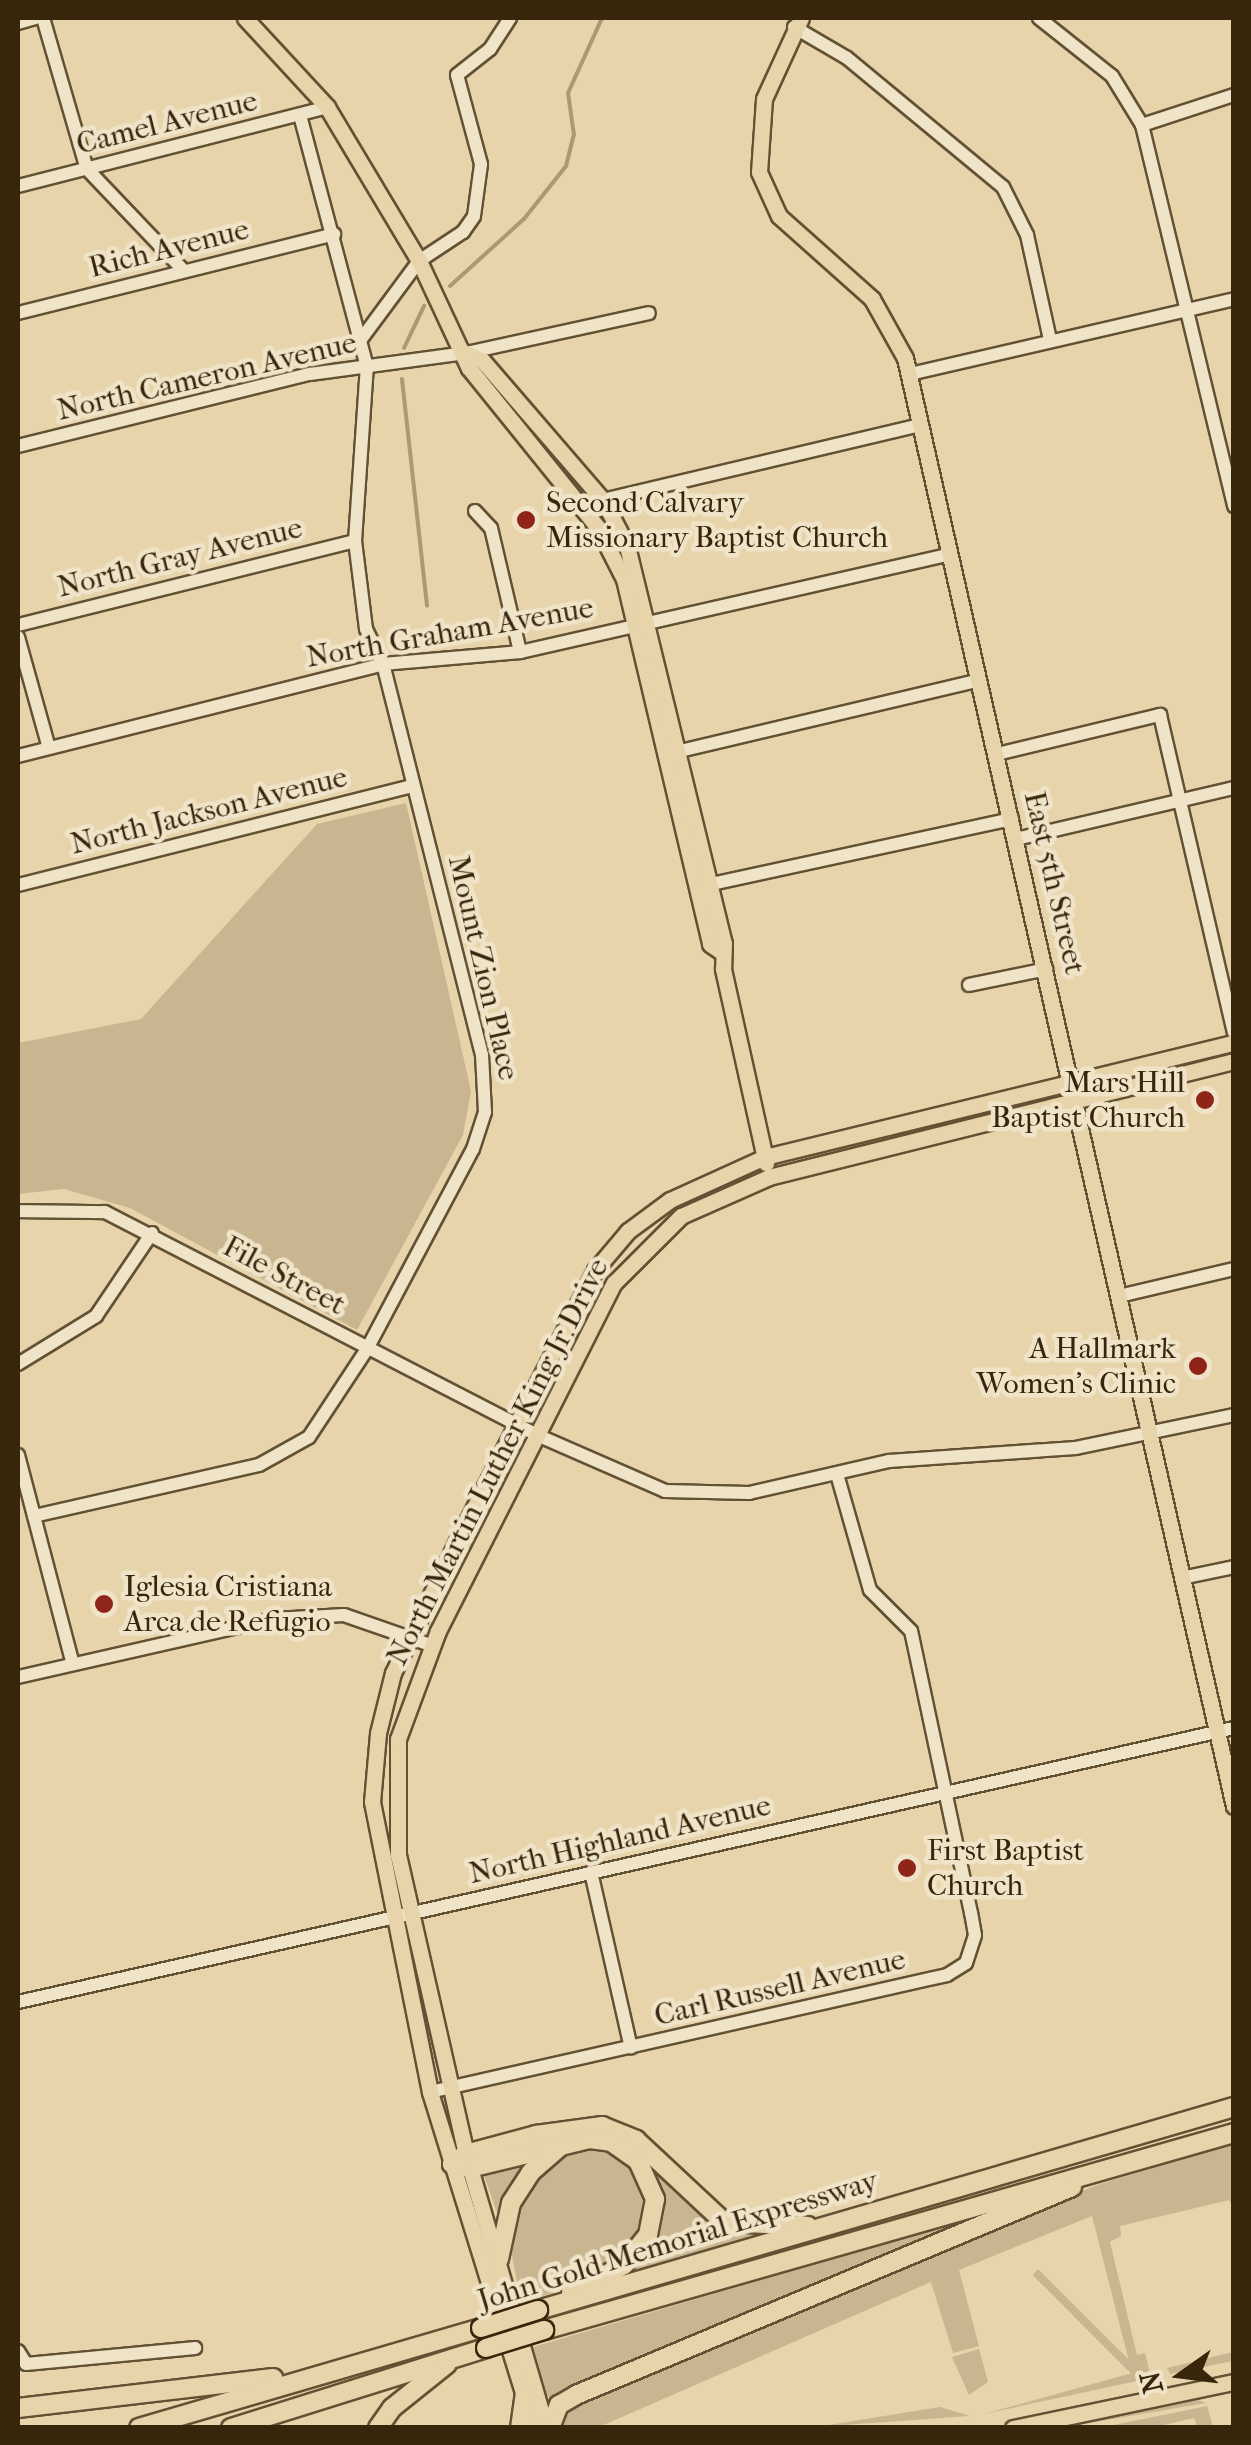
<!DOCTYPE html>
<style>
body{margin:0}
#map{position:relative;width:1251px;height:2445px;overflow:hidden;background:#e7d4ab;font-family:"IM FELL French Canon",serif}
div>[style]{position:absolute}
.green>*{inset:0;background:#c9b690;transform-origin:0 0}
.stream>*{height:4px;margin:-2px;padding:0 2px;transform-origin:2px;border-radius:2px;background:#ab9875}
.roads{filter:drop-shadow(2px 0 #635134) drop-shadow(-2px 0 #635134) drop-shadow(0 2px #635134) drop-shadow(0 -2px #635134)}
.minor>*{height:12px;margin:-6px;padding:0 6px;transform-origin:6px;border-radius:6px;background:#efe3c8}
.major>*{height:15px;margin:-7.5px;padding:0 7.5px;transform-origin:7.5px;border-radius:7.5px;background:#e7d4ab}
.highway>*{height:18px;margin:-9px;padding:0 9px;transform-origin:9px;border-radius:9px;background:#e7d4ab}
.bridges{filter:drop-shadow(2px 0 #37250c) drop-shadow(-2px 0 #37250c) drop-shadow(0 2px #37250c) drop-shadow(0 -2px #37250c)}
.highway-bridge>*{height:18px;margin:-9px;padding:0 9px;transform-origin:9px;border-radius:9px;background:#e7d4ab}
.dots>*{width:28px;height:28px;translate:-50% -50%;box-sizing:border-box;border:5px solid #efe3c8;border-radius:50%}
span{translate:-50% -50%;white-space:nowrap;text-align:center;line-height:1.15;-webkit-text-stroke:9px #efe3c8;paint-order:stroke}
.street-label{font-size:30px;color:#37250c}
.poi-label{font-size:30px;color:#37250c}
.left{translate:0 -50%;text-align:left}
.right{translate:-100% -50%;text-align:right}
.frame{position:absolute;inset:0;border:20px solid #37250c;pointer-events:none}
.north{position:absolute;left:1131px;top:2325px;width:100px;height:100px;-webkit-text-stroke:8px #efe3c8;paint-order:stroke;rotate:256deg;font-size:28px;font-weight:700;line-height:40px;text-align:center;color:#37250c}
.north::after{content:'';display:block;margin:auto;width:35px;height:45px;background:#37250c;clip-path:polygon(50% 0,100% 100%,50% 72%,0 100%)}
</style>
<div id="map">
<div class="green">
<div style="clip-path:polygon(406px 803px,471px 1091px,463px 1135px,357px 1330px,130px 1208px,64px 1189px,18px 1194px,18px 1043px,141px 1019px,317px 824px)"></div>
<div style="clip-path:polygon(1233px 2144px,1233px 2207px,1229px 2200px,1120px 2226px,1121px 2236px,1110px 2242px,1137px 2355px,1145px 2353px,1151px 2378px,984px 2414px,1132px 2373px,1092px 2216px,959px 2270px,979px 2346px,953px 2353px,931px 2282px,599px 2427px,560px 2427px,560px 2419px,581px 2399px,1097px 2185px)"></div>
<div style="clip-path:polygon(601px 2145px,630px 2160px,648px 2196px,644px 2228px,622px 2257px,570px 2287px,521px 2303px,510px 2245px,519px 2200px,553px 2157px)"></div>
<div style="clip-path:polygon(547px 2150px,500px 2221px,482px 2170px)"></div>
<div style="clip-path:polygon(658px 2171px,715px 2225px,766px 2234px,611px 2280px,629px 2266px,658px 2186px)"></div>
<div style="clip-path:polygon(993px 2212px,554px 2398px,547px 2396px,533px 2347px)"></div>
<div style="clip-path:polygon(979px 2349px,988px 2382px,969px 2395px,952px 2357px)"></div>
<div style="clip-path:polygon(1233px 2352px,1233px 2361px,1170px 2374px,1167px 2368px)"></div>
<div style="left:1150px;top:2381px;width:8px;height:158px;rotate:135deg"></div>
<div style="clip-path:polygon(1198px 2400px,1206px 2403px,1066px 2427px)"></div>
<div style="clip-path:polygon(1207px 2406px,1213px 2427px,1197px 2426px,1194px 2418px,1155px 2427px,1104px 2427px)"></div>
<div style="clip-path:polygon(940px 2407px,970px 2416px,816px 2427px)"></div>
</div>
<div class="stream">
<div style="left:450px;top:286px;width:100px;rotate:-42.2deg"></div>
<div style="left:524px;top:219px;width:68px;rotate:-51.6deg"></div>
<div style="left:566px;top:166px;width:32px;rotate:-76deg"></div>
<div style="left:574px;top:135px;width:42px;rotate:-98.1deg"></div>
<div style="left:568px;top:93px;width:82px;rotate:-65.6deg"></div>
<div style="left:404px;top:348px;width:47px;rotate:-64.5deg"></div>
<div style="left:402px;top:379px;width:228px;rotate:83.7deg"></div>
</div>
<div class="roads">
<div class="minor">
<div style="left:43px;top:18px;width:157px;rotate:73.8deg"></div>
<div style="left:87px;top:169px;width:141px;rotate:46.4deg"></div>
<div style="left:1039px;top:18px;width:93px;rotate:38.5deg"></div>
<div style="left:1112px;top:76px;width:57px;rotate:58.5deg"></div>
<div style="left:1142px;top:125px;width:392px;rotate:76.4deg"></div>
<div style="left:18px;top:23px;width:19px;rotate:-16deg"></div>
<div style="left:794px;top:27px;width:61px;rotate:30.3deg"></div>
<div style="left:847px;top:58px;width:202px;rotate:39.6deg"></div>
<div style="left:1003px;top:187px;width:54px;rotate:63.4deg"></div>
<div style="left:1027px;top:235px;width:107px;rotate:77.6deg"></div>
<div style="left:1142px;top:125px;width:97px;rotate:-18.1deg"></div>
<div style="left:18px;top:186px;width:319px;rotate:-14.3deg"></div>
<div style="left:18px;top:313px;width:326px;rotate:-14deg"></div>
<div style="left:362px;top:338px;width:96px;rotate:-53.5deg"></div>
<div style="left:419px;top:261px;width:53px;rotate:-33.4deg"></div>
<div style="left:463px;top:232px;width:19px;rotate:-55deg"></div>
<div style="left:474px;top:216px;width:52px;rotate:-82.3deg"></div>
<div style="left:481px;top:164px;width:92px;rotate:-105.1deg"></div>
<div style="left:457px;top:75px;width:42px;rotate:-38.2deg"></div>
<div style="left:490px;top:49px;width:37px;rotate:-57deg"></div>
<div style="left:910px;top:374px;width:333px;rotate:-13deg"></div>
<div style="left:18px;top:446px;width:301px;rotate:-13.9deg"></div>
<div style="left:310px;top:374px;width:157px;rotate:-7.7deg"></div>
<div style="left:466px;top:353px;width:187px;rotate:-12.3deg"></div>
<div style="left:603px;top:500px;width:327px;rotate:-13.3deg"></div>
<div style="left:475px;top:511px;width:23px;rotate:47deg"></div>
<div style="left:491px;top:528px;width:127px;rotate:76.8deg"></div>
<div style="left:18px;top:625px;width:347px;rotate:-14deg"></div>
<div style="left:18px;top:637px;width:115px;rotate:74.4deg"></div>
<div style="left:680px;top:751px;width:308px;rotate:-13.3deg"></div>
<div style="left:997px;top:754px;width:168px;rotate:-13.5deg"></div>
<div style="left:1160px;top:715px;width:326px;rotate:76.9deg"></div>
<div style="left:18px;top:756px;width:376px;rotate:-14.1deg"></div>
<div style="left:383px;top:664px;width:138px;rotate:-5deg"></div>
<div style="left:520px;top:652px;width:442px;rotate:-12.8deg"></div>
<div style="left:1016px;top:839px;width:224px;rotate:-13.2deg"></div>
<div style="left:711px;top:884px;width:308px;rotate:-12.2deg"></div>
<div style="left:18px;top:885px;width:406px;rotate:-14.1deg"></div>
<div style="left:969px;top:985px;width:79px;rotate:-11.7deg"></div>
<div style="left:18px;top:1211px;width:87px;rotate:0.7deg"></div>
<div style="left:105px;top:1212px;width:486px;rotate:27.3deg"></div>
<div style="left:537px;top:1435px;width:140px;rotate:23.6deg"></div>
<div style="left:665px;top:1491px;width:84px;rotate:1.4deg"></div>
<div style="left:749px;top:1493px;width:144px;rotate:-12.9deg"></div>
<div style="left:889px;top:1461px;width:187px;rotate:-4deg"></div>
<div style="left:1076px;top:1448px;width:161px;rotate:-11.8deg"></div>
<div style="left:1119px;top:1296px;width:118px;rotate:-13.2deg"></div>
<div style="left:18px;top:1364px;width:92px;rotate:-31.6deg"></div>
<div style="left:96px;top:1316px;width:100px;rotate:-56deg"></div>
<div style="left:18px;top:1455px;width:216px;rotate:75.3deg"></div>
<div style="left:34px;top:1516px;width:231px;rotate:-12.8deg"></div>
<div style="left:259px;top:1465px;width:57px;rotate:-29.2deg"></div>
<div style="left:309px;top:1437px;width:105px;rotate:-56.6deg"></div>
<div style="left:367px;top:1349px;width:226px;rotate:-62.1deg"></div>
<div style="left:473px;top:1149px;width:39px;rotate:-72deg"></div>
<div style="left:485px;top:1112px;width:57px;rotate:-93deg"></div>
<div style="left:482px;top:1055px;width:403px;rotate:-104.2deg"></div>
<div style="left:383px;top:664px;width:39px;rotate:-116deg"></div>
<div style="left:366px;top:629px;width:89px;rotate:-97.1deg"></div>
<div style="left:355px;top:541px;width:174px;rotate:-86.1deg"></div>
<div style="left:367px;top:367px;width:260px;rotate:-104.9deg"></div>
<div style="left:1182px;top:1578px;width:53px;rotate:-11.9deg"></div>
<div style="left:18px;top:1677px;width:262px;rotate:-12.8deg"></div>
<div style="left:274px;top:1619px;width:70px;rotate:-3.3deg"></div>
<div style="left:344px;top:1615px;width:91px;rotate:19.2deg"></div>
<div style="left:591px;top:1872px;width:180px;rotate:77.2deg"></div>
<div style="left:18px;top:2002px;width:1246px;rotate:-12.7deg"></div>
<div style="left:430px;top:2092px;width:530px;rotate:-12.75deg"></div>
<div style="left:947px;top:1975px;width:22px;rotate:-32deg"></div>
<div style="left:966px;top:1963px;width:29px;rotate:-72deg"></div>
<div style="left:975px;top:1935px;width:22px;rotate:-100deg"></div>
<div style="left:971px;top:1913px;width:288px;rotate:-102deg"></div>
<div style="left:911px;top:1631px;width:58px;rotate:-135deg"></div>
<div style="left:870px;top:1590px;width:121px;rotate:-105.9deg"></div>
<div style="left:18px;top:2351px;width:15px;rotate:58deg"></div>
<div style="left:26px;top:2364px;width:170px;rotate:-5.4deg"></div>
</div>
<div class="major">
<div style="left:245px;top:18px;width:121px;rotate:47.3deg"></div>
<div style="left:327px;top:107px;width:179px;rotate:59.1deg"></div>
<div style="left:419px;top:261px;width:118px;rotate:65deg"></div>
<div style="left:469px;top:368px;width:206px;rotate:51.1deg"></div>
<div style="left:598px;top:528px;width:57px;rotate:63deg"></div>
<div style="left:624px;top:579px;width:375px;rotate:76.7deg"></div>
<div style="left:710px;top:944px;width:12px;rotate:35deg"></div>
<div style="left:801px;top:18px;width:89px;rotate:114.6deg"></div>
<div style="left:764px;top:99px;width:73px;rotate:93.9deg"></div>
<div style="left:759px;top:172px;width:48px;rotate:65.6deg"></div>
<div style="left:779px;top:216px;width:125px;rotate:41.7deg"></div>
<div style="left:872px;top:299px;width:68px;rotate:60.8deg"></div>
<div style="left:905px;top:358px;width:1485px;rotate:77.2deg"></div>
<div style="left:466px;top:353px;width:17px;rotate:24deg"></div>
<div style="left:482px;top:360px;width:185px;rotate:49.2deg"></div>
<div style="left:603px;top:500px;width:52px;rotate:62.4deg"></div>
<div style="left:627px;top:546px;width:409px;rotate:76.3deg"></div>
<div style="left:724px;top:943px;width:26px;rotate:92deg"></div>
<div style="left:723px;top:969px;width:199px;rotate:77.5deg"></div>
<div style="left:534px;top:2428px;width:352px;rotate:-107.2deg"></div>
<div style="left:430px;top:2092px;width:296px;rotate:-101.3deg"></div>
<div style="left:372px;top:1802px;width:69px;rotate:-85deg"></div>
<div style="left:378px;top:1733px;width:62px;rotate:-76deg"></div>
<div style="left:393px;top:1673px;width:144px;rotate:-64.1deg"></div>
<div style="left:456px;top:1543px;width:306px;rotate:-63deg"></div>
<div style="left:595px;top:1270px;width:51px;rotate:-49.8deg"></div>
<div style="left:628px;top:1231px;width:52px;rotate:-36.4deg"></div>
<div style="left:670px;top:1200px;width:104px;rotate:-24.4deg"></div>
<div style="left:765px;top:1157px;width:483px;rotate:-13.7deg"></div>
<div style="left:546px;top:2428px;width:285px;rotate:-106.3deg"></div>
<div style="left:466px;top:2154px;width:307px;rotate:-102.8deg"></div>
<div style="left:398px;top:1855px;width:116px;rotate:-90deg"></div>
<div style="left:398px;top:1739px;width:115px;rotate:-69.7deg"></div>
<div style="left:438px;top:1631px;width:390px;rotate:-63.2deg"></div>
<div style="left:614px;top:1283px;width:95px;rotate:-45deg"></div>
<div style="left:681px;top:1216px;width:96px;rotate:-23.9deg"></div>
<div style="left:769px;top:1177px;width:479px;rotate:-14deg"></div>
<div style="left:1013px;top:2428px;width:226px;rotate:-11.8deg"></div>
</div>
<div class="highway">
<div style="left:452px;top:2164px;width:17px;rotate:-36deg"></div>
<div style="left:466px;top:2154px;width:73px;rotate:-15.2deg"></div>
<div style="left:536px;top:2135px;width:67px;rotate:-7.8deg"></div>
<div style="left:602px;top:2126px;width:37px;rotate:22deg"></div>
<div style="left:636px;top:2140px;width:120px;rotate:43deg"></div>
<div style="left:724px;top:2222px;width:84px;rotate:2.7deg"></div>
<div style="left:452px;top:2164px;width:18px;rotate:13deg"></div>
<div style="left:470px;top:2168px;width:123px;rotate:-13.6deg"></div>
<div style="left:590px;top:2139px;width:21px;rotate:8deg"></div>
<div style="left:611px;top:2142px;width:33px;rotate:35deg"></div>
<div style="left:638px;top:2161px;width:42px;rotate:65.9deg"></div>
<div style="left:655px;top:2199px;width:37px;rotate:101deg"></div>
<div style="left:648px;top:2235px;width:38px;rotate:129deg"></div>
<div style="left:624px;top:2265px;width:60px;rotate:152.2deg"></div>
<div style="left:499px;top:2259px;width:57px;rotate:-77.9deg"></div>
<div style="left:511px;top:2203px;width:37px;rotate:-57deg"></div>
<div style="left:531px;top:2172px;width:40px;rotate:-41deg"></div>
<div style="left:538px;top:2310px;width:725px;rotate:-16.26deg"></div>
<div style="left:544px;top:2330px;width:718px;rotate:-15.93deg"></div>
<div style="left:18px;top:2408px;width:257px;rotate:-6.7deg"></div>
<div style="left:139px;top:2428px;width:356px;rotate:-16.3deg"></div>
<div style="left:231px;top:2428px;width:267px;rotate:-17.4deg"></div>
<div style="left:378px;top:2428px;width:24px;rotate:-55deg"></div>
<div style="left:392px;top:2408px;width:70px;rotate:-38.7deg"></div>
<div style="left:520px;top:2428px;width:36px;rotate:-82deg"></div>
<div style="left:550px;top:2428px;width:25px;rotate:-69deg"></div>
<div style="left:559px;top:2405px;width:20px;rotate:-30deg"></div>
<div style="left:576px;top:2395px;width:538px;rotate:-22.75deg"></div>
</div>
</div>
<div class="bridges">
<div class="highway-bridge">
<div style="left:481px;top:2328px;width:60px;rotate:-17.5deg"></div>
<div style="left:486px;top:2348px;width:61px;rotate:-17.2deg"></div>
</div>
</div>
<div class="dots">
<div style="left:526px;top:520px;background:#8f2418"></div>
<div style="left:1205px;top:1100px;background:#8f2418"></div>
<div style="left:1198px;top:1366px;background:#8f2418"></div>
<div style="left:104px;top:1604px;background:#8f2418"></div>
<div style="left:907px;top:1868px;background:#8f2418"></div>
</div>
<div class="street-label">
<span style="left:167px;top:123px;rotate:-14deg">Camel Avenue</span>
<span style="left:169px;top:249px;rotate:-14deg">Rich Avenue</span>
<span style="left:207px;top:377px;rotate:-13deg">North Cameron Avenue</span>
<span style="left:180px;top:558px;rotate:-14deg">North Gray Avenue</span>
<span style="left:450px;top:633px;rotate:-10deg">North Graham Avenue</span>
<span style="left:209px;top:811px;rotate:-14deg">North Jackson Avenue</span>
<span style="left:1054px;top:883px;rotate:77deg">East 5th Street</span>
<span style="left:483px;top:968px;rotate:77deg">Mount Zion Place</span>
<span style="left:284px;top:1276px;rotate:28deg">File Street</span>
<span style="left:498px;top:1462px;rotate:-63deg">North Martin Luther King Jr Drive</span>
<span style="left:620px;top:1840px;rotate:-13deg">North Highland Avenue</span>
<span style="left:780px;top:1988px;rotate:-13deg">Carl Russell Avenue</span>
<span style="left:678px;top:2241px;rotate:-17deg">John Gold Memorial Expressway</span>
</div>
<div class="poi-label">
<span class="left" style="left:546px;top:520px">Second Calvary<br>Missionary Baptist Church</span>
<span class="right" style="left:1185px;top:1100px">Mars Hill<br>Baptist Church</span>
<span class="right" style="left:1176px;top:1366px">A Hallmark<br>Women's Clinic</span>
<span class="left" style="left:124px;top:1604px">Iglesia Cristiana<br>Arca de Refugio</span>
<span class="left" style="left:927px;top:1868px">First Baptist<br>Church</span>
</div>
<div class="frame"></div>
<div class="north">N</div>
</div>
